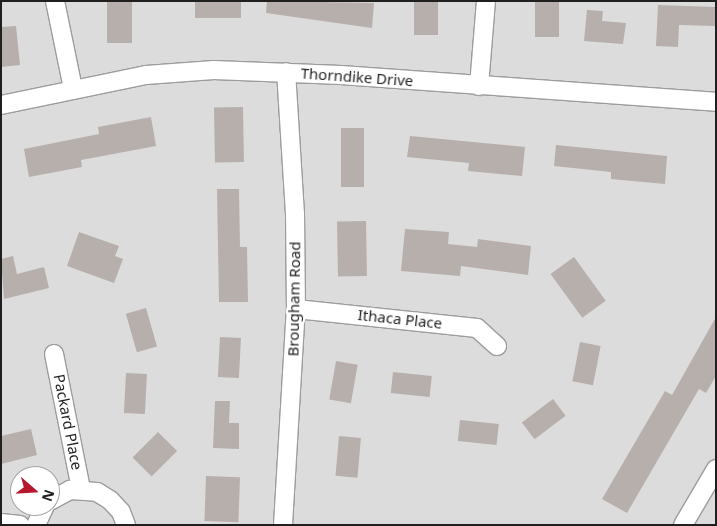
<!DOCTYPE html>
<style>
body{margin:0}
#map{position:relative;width:717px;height:526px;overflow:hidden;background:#eeeae6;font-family:"Noto Sans",sans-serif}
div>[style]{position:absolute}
.residential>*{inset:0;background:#dddcdc}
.building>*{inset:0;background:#b7afac;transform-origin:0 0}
.roads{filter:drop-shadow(1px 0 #9c9c9c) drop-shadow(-1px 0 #9c9c9c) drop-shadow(0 1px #9c9c9c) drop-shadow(0 -1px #9c9c9c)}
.minor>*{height:18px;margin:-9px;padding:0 9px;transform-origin:9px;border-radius:9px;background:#fff}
span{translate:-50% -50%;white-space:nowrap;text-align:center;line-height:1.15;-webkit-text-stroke:4.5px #fff;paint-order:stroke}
.street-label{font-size:15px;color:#1f1f1f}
.frame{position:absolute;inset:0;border:2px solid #1f1f1f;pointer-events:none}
.north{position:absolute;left:10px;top:466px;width:50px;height:50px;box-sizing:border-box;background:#fff;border:1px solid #a5a5a5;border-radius:50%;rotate:109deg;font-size:14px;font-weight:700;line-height:20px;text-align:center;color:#1f1f1f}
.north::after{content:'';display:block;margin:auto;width:18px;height:22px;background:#b7172e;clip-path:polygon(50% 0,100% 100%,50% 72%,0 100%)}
</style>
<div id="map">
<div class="residential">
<div style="clip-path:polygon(evenodd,1px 1px,716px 1px,716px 525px,1px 525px,1px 1px,20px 476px,50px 476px,50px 506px,20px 506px,20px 476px)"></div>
</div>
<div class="building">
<div style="left:107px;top:1px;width:25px;height:42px"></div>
<div style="left:195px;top:1px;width:46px;height:17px"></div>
<div style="clip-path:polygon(267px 1px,374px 3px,372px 28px,266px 13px)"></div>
<div style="left:414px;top:1px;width:24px;height:34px"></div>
<div style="left:535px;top:1px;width:24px;height:36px"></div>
<div style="clip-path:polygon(658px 5px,715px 7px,715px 26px,679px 25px,678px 47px,656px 46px)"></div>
<div style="clip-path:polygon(587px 10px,603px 11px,602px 21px,626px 23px,623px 44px,584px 41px)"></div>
<div style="clip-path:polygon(16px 26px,20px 65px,1px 67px,1px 27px)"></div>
<div style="left:243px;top:107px;width:55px;height:29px;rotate:89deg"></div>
<div style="clip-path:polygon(151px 117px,156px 146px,81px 160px,82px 167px,29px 177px,24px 149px,99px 134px,98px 127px)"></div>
<div style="left:341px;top:128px;width:23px;height:59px"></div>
<div style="clip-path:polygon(410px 136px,525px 147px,522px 176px,468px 171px,469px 163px,407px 157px)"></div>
<div style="clip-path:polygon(556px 145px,667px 156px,665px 184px,611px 179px,611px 172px,554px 166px)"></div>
<div style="clip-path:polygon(217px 189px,239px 189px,240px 247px,247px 247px,248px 302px,219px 302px)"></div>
<div style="left:366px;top:221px;width:55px;height:29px;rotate:89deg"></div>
<div style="clip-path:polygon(405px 229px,449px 232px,448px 244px,477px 247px,478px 239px,531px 246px,528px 275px,461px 266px,460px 276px,401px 271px)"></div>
<div style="clip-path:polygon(79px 232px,119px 246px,115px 256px,123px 259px,114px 283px,67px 266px)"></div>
<div style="clip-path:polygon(13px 256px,17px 274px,44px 267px,49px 288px,4px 299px,1px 259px)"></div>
<div style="left:574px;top:257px;width:54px;height:29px;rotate:54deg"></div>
<div style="left:146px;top:308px;width:40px;height:21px;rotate:74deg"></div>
<div style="clip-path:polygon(716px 317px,716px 376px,706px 393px,699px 389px,627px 513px,602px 499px,665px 391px,672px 395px)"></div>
<div style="left:220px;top:337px;width:21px;height:40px;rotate:3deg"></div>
<div style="left:580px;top:342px;width:21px;height:40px;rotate:11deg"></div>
<div style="left:336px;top:361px;width:22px;height:39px;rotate:10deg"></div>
<div style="left:393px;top:372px;width:39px;height:21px;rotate:6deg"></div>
<div style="left:126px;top:373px;width:21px;height:40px;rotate:3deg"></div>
<div style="left:553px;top:399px;width:21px;height:39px;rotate:53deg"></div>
<div style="clip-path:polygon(215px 401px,230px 401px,229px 423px,239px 423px,239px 449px,213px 448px)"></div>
<div style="left:460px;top:420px;width:39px;height:21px;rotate:6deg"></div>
<div style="clip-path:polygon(31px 429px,37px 455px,1px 464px,1px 436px)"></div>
<div style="left:158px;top:432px;width:27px;height:36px;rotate:45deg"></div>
<div style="left:339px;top:436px;width:22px;height:40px;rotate:5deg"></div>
<div style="left:206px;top:476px;width:34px;height:45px;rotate:2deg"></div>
</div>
<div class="roads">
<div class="minor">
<div style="left:55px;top:1px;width:90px;rotate:78.4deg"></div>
<div style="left:479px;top:86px;width:85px;rotate:-85.3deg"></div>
<div style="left:1px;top:105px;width:148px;rotate:-11.7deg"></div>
<div style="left:146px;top:75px;width:68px;rotate:-4.2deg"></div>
<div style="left:214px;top:70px;width:127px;rotate:2.3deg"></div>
<div style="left:341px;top:75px;width:376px;rotate:4.1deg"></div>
<div style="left:296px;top:309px;width:182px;rotate:6deg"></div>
<div style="left:477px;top:328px;width:27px;rotate:42deg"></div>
<div style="left:54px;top:354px;width:138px;rotate:78.7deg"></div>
<div style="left:50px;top:501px;width:23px;rotate:-29deg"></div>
<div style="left:70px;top:490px;width:27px;rotate:4deg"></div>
<div style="left:97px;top:492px;width:15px;rotate:32deg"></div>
<div style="left:110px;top:500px;width:16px;rotate:47deg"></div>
<div style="left:121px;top:512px;width:14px;rotate:69deg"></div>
<div style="left:1px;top:523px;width:19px;rotate:6deg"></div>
<div style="left:36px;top:525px;width:21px;rotate:-65deg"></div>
<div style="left:283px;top:525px;width:216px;rotate:-86.6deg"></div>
<div style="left:296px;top:309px;width:95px;rotate:-90.6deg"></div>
<div style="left:295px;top:214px;width:142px;rotate:-93.6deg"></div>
<div style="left:683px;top:525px;width:65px;rotate:-59.5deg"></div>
</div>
</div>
<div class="street-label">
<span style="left:357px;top:77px;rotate:4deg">Thorndike Drive</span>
<span style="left:294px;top:299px;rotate:-89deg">Brougham Road</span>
<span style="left:400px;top:319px;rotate:6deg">Ithaca Place</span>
<span style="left:68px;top:422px;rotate:79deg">Packard Place</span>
</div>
<div class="frame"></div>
<div class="north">N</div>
</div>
